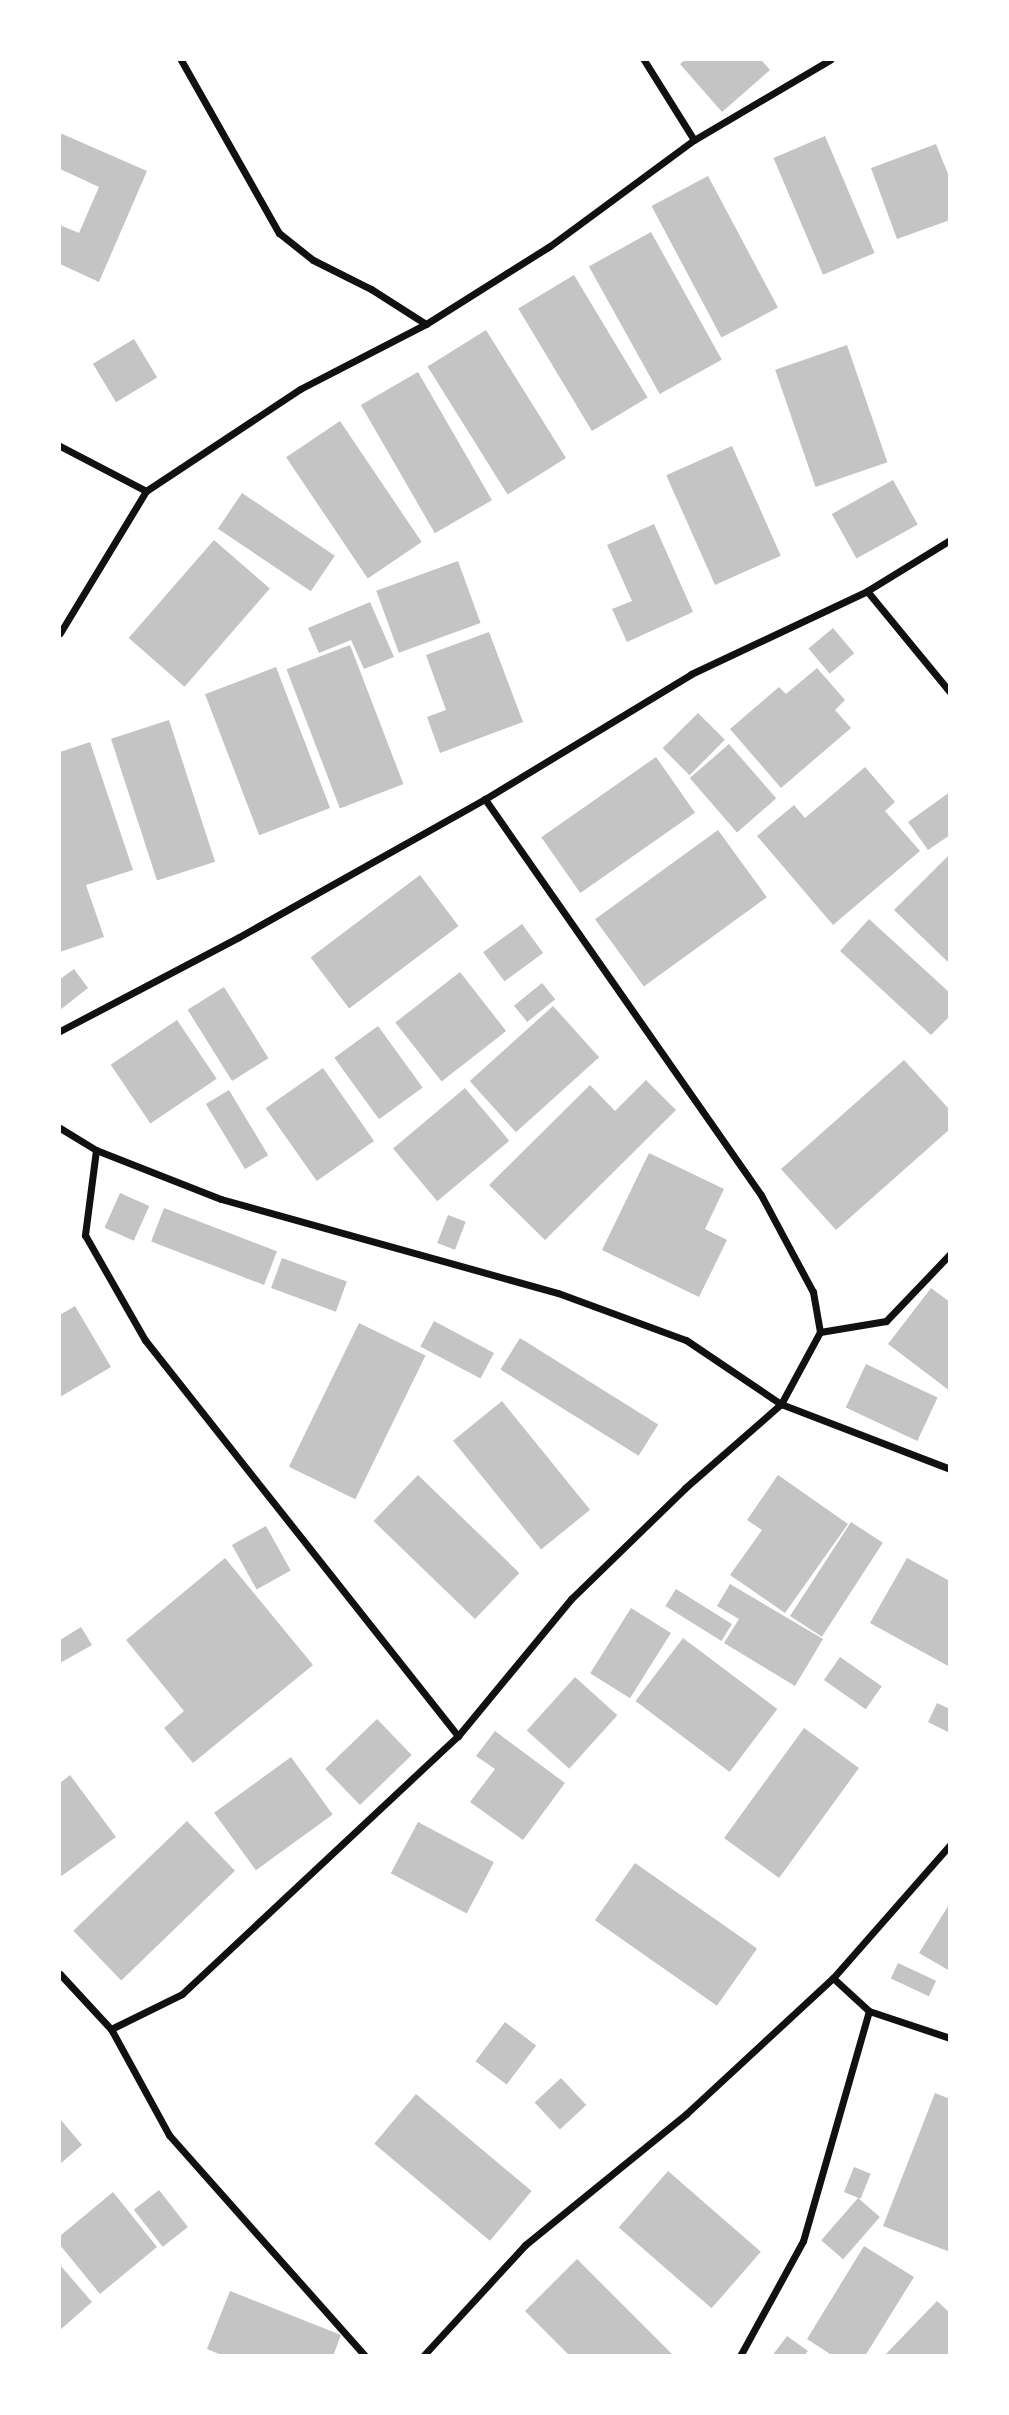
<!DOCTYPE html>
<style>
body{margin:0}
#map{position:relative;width:1009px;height:2415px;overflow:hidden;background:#fff;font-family:"Times New Roman",serif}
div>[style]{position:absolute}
.building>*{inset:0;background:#c4c4c4;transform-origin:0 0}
.minor>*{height:7px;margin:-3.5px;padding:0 3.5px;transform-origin:3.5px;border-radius:3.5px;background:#111}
span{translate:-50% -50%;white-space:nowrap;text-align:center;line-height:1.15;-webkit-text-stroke:7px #fff;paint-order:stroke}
.frame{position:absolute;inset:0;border:61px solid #fff;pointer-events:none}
</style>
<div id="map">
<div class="building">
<div style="clip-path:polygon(685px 60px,761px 60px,770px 70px,722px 112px,680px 64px)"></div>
<div style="clip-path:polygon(60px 133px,147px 171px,99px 282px,60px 264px,60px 225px,79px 233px,99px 187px,60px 169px)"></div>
<div style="left:825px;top:136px;width:127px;height:56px;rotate:67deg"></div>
<div style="clip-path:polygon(936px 144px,950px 179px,950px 220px,897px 239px,871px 168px)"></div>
<div style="left:708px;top:176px;width:149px;height:64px;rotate:62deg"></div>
<div style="left:651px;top:232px;width:146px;height:71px;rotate:61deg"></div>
<div style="left:574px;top:275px;width:143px;height:65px;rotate:59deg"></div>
<div style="left:486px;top:330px;width:151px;height:69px;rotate:58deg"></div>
<div style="left:134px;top:339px;width:45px;height:48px;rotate:59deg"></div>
<div style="left:847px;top:345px;width:124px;height:76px;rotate:71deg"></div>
<div style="left:418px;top:372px;width:148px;height:66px;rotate:60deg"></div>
<div style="left:340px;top:421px;width:146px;height:65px;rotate:56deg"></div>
<div style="left:732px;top:446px;width:120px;height:72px;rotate:66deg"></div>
<div style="left:893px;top:480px;width:51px;height:70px;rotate:61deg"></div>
<div style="left:242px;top:493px;width:112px;height:43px;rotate:34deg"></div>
<div style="clip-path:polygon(654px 524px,693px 612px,627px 642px,612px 609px,632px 601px,607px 545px)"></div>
<div style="left:214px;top:540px;width:74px;height:130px;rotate:41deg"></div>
<div style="left:458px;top:561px;width:66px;height:87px;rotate:70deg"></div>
<div style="clip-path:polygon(370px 602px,394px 657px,364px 669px,351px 640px,319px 653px,308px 628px)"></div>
<div style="left:833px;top:628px;width:33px;height:32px;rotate:50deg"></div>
<div style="clip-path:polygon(489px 632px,523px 722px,440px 753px,427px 717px,446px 710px,426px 655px)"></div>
<div style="left:350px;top:645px;width:149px;height:68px;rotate:69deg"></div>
<div style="left:276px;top:667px;width:151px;height:76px;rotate:69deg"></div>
<div style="clip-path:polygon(817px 668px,845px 700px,835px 710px,851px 728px,781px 788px,730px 729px,779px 687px,786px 694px)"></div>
<div style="left:698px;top:713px;width:38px;height:50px;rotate:45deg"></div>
<div style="left:169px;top:720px;width:149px;height:61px;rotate:72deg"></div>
<div style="clip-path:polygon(90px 742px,133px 870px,86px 885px,104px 937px,60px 952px,60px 752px)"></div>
<div style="left:729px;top:744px;width:72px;height:52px;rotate:49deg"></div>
<div style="left:656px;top:757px;width:68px;height:140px;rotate:55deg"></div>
<div style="clip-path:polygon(865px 767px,895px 802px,885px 811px,920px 851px,833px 925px,757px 836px,794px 805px,805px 818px)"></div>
<div style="clip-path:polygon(950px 792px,950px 835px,928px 850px,908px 822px)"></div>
<div style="left:718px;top:830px;width:83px;height:152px;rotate:54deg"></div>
<div style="clip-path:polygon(950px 854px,950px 964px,894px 910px)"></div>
<div style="left:420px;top:875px;width:64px;height:137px;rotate:53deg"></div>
<div style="clip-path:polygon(869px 919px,950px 993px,950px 1016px,931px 1035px,840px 951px)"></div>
<div style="left:522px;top:924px;width:36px;height:48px;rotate:54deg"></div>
<div style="clip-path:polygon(74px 969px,88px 988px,60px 1010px,60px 979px)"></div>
<div style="left:460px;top:972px;width:75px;height:82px;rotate:52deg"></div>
<div style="left:542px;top:983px;width:21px;height:36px;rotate:51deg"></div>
<div style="left:224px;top:987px;width:84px;height:43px;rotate:58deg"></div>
<div style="left:553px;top:1006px;width:69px;height:112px;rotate:48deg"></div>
<div style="left:177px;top:1020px;width:71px;height:80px;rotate:56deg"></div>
<div style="left:378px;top:1026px;width:76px;height:54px;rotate:54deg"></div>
<div style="clip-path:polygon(904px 1060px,950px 1110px,950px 1129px,836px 1230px,781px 1169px)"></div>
<div style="left:323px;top:1068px;width:89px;height:70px;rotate:55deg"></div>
<div style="clip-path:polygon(646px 1080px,676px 1110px,545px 1240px,489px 1185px,590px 1085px,615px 1111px)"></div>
<div style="left:465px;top:1088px;width:69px;height:94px;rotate:50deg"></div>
<div style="left:229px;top:1090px;width:76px;height:27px;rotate:59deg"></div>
<div style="clip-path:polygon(649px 1153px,724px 1189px,705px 1229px,727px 1240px,699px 1297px,602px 1250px)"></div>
<div style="left:120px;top:1193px;width:32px;height:38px;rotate:24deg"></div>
<div style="left:164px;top:1208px;width:121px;height:36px;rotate:21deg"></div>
<div style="left:448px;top:1215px;width:19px;height:30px;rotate:21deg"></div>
<div style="left:282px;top:1258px;width:69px;height:32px;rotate:20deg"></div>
<div style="clip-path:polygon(931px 1288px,950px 1302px,950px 1391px,888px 1344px)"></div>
<div style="clip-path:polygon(75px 1306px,111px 1367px,60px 1397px,60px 1315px)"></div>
<div style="left:434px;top:1321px;width:68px;height:29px;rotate:28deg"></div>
<div style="left:359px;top:1323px;width:74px;height:160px;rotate:26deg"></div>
<div style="left:520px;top:1338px;width:163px;height:37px;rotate:32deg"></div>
<div style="left:866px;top:1364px;width:79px;height:48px;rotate:25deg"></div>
<div style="left:502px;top:1401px;width:140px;height:63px;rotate:51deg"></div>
<div style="left:418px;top:1475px;width:141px;height:64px;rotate:44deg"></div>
<div style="clip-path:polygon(778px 1475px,848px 1524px,785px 1613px,730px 1575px,762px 1530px,747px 1520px)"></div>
<div style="left:851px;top:1522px;width:38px;height:112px;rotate:33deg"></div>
<div style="left:266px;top:1526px;width:51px;height:39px;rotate:61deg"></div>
<div style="clip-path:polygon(225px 1558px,313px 1665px,193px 1763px,164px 1728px,184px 1711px,126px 1640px)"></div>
<div style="clip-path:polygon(907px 1558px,950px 1581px,950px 1667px,870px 1623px)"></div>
<div style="clip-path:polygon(730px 1584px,823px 1639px,795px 1686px,724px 1643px,739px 1619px,717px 1606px)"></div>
<div style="left:676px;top:1589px;width:66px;height:20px;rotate:32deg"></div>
<div style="left:631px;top:1608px;width:47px;height:77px;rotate:32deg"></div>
<div style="clip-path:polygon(81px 1627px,92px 1645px,60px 1663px,60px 1640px)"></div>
<div style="left:683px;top:1638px;width:118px;height:79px;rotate:37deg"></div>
<div style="left:840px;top:1657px;width:51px;height:28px;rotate:35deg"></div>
<div style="left:575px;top:1677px;width:57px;height:72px;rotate:42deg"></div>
<div style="clip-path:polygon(937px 1703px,950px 1709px,950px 1733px,928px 1722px)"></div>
<div style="left:377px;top:1719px;width:50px;height:72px;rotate:46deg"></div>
<div style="left:804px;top:1728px;width:68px;height:136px;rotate:36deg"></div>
<div style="clip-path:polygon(495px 1731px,565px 1783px,523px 1840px,470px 1802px,495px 1769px,476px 1756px)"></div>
<div style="left:291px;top:1757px;width:71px;height:95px;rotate:54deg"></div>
<div style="clip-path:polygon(70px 1775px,116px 1837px,60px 1877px,60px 1783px)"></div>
<div style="left:187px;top:1821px;width:69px;height:158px;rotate:46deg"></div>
<div style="left:418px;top:1822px;width:86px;height:58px;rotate:28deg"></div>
<div style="left:635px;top:1863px;width:149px;height:70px;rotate:35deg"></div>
<div style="clip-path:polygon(950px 1903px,950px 1971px,919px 1953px)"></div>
<div style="left:898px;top:1963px;width:42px;height:17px;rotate:25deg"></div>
<div style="left:505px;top:2022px;width:39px;height:49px;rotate:37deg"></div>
<div style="left:561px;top:2078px;width:37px;height:36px;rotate:47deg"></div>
<div style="clip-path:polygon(935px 2093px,950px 2099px,950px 2252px,883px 2226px)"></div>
<div style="left:416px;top:2094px;width:151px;height:65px;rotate:40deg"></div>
<div style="clip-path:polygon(60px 2119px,82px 2145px,60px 2164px)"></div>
<div style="left:854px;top:2167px;width:18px;height:27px;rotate:22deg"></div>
<div style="left:668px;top:2171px;width:123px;height:75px;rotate:41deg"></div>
<div style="left:159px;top:2190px;width:47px;height:32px;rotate:52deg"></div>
<div style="clip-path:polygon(113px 2192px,157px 2247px,100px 2294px,60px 2245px,60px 2236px)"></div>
<div style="left:858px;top:2198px;width:29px;height:56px;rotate:41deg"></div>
<div style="clip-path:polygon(864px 2246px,914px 2277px,865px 2356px,833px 2356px,807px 2339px)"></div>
<div style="clip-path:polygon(577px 2259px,674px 2356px,570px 2356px,525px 2311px)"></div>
<div style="clip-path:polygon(60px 2265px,92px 2302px,60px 2330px)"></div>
<div style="clip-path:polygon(230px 2291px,341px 2335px,333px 2356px,224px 2356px,207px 2349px)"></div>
<div style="clip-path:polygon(937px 2301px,950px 2313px,950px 2356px,884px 2356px)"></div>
<div style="clip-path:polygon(787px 2336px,808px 2351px,804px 2356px,772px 2356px)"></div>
</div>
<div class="minor">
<div style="left:181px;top:60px;width:199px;rotate:60.5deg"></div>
<div style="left:279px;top:233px;width:43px;rotate:38.5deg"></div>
<div style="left:313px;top:260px;width:65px;rotate:26.6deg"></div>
<div style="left:371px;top:289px;width:65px;rotate:32.5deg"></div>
<div style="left:644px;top:60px;width:94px;rotate:58deg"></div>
<div style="left:60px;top:446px;width:97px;rotate:27.6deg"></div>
<div style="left:867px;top:591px;width:131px;rotate:50.6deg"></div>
<div style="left:60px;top:633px;width:166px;rotate:-58.8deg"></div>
<div style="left:146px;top:491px;width:185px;rotate:-33.5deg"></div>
<div style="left:300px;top:389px;width:142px;rotate:-27.3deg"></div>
<div style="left:426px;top:324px;width:146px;rotate:-32.2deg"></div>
<div style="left:550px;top:246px;width:179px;rotate:-36.4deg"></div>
<div style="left:694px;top:140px;width:158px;rotate:-30.5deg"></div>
<div style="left:60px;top:1031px;width:202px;rotate:-27.7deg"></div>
<div style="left:239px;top:937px;width:282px;rotate:-29.3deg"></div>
<div style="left:485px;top:799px;width:241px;rotate:-31.2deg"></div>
<div style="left:691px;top:674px;width:195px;rotate:-25.2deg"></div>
<div style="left:867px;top:591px;width:97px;rotate:-31.6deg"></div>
<div style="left:60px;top:1128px;width:42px;rotate:31.4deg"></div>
<div style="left:96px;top:1150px;width:134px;rotate:21.4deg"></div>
<div style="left:221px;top:1199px;width:350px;rotate:15.6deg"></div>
<div style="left:558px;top:1293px;width:136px;rotate:20.2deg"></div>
<div style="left:686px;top:1340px;width:115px;rotate:34deg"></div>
<div style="left:781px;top:1404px;width:181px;rotate:21deg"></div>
<div style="left:96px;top:1150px;width:86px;rotate:97.4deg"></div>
<div style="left:85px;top:1235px;width:121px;rotate:60.3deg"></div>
<div style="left:145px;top:1340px;width:505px;rotate:51.68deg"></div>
<div style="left:820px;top:1332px;width:67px;rotate:-9.5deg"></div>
<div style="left:886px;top:1321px;width:93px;rotate:-46.3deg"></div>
<div style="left:60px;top:1974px;width:75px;rotate:47.2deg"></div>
<div style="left:111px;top:2029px;width:121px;rotate:61.3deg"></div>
<div style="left:169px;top:2135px;width:295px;rotate:48.4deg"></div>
<div style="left:833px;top:1978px;width:49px;rotate:42.5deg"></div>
<div style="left:869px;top:2011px;width:85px;rotate:18.4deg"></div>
<div style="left:111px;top:2029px;width:79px;rotate:-26.2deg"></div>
<div style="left:182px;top:1994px;width:378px;rotate:-43.1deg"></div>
<div style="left:458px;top:1736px;width:178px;rotate:-50.5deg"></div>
<div style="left:571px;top:1599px;width:159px;rotate:-44.2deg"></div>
<div style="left:685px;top:1488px;width:128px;rotate:-41.2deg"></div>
<div style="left:781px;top:1404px;width:82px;rotate:-61.6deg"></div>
<div style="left:820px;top:1332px;width:41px;rotate:-99.9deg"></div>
<div style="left:813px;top:1292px;width:110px;rotate:-118.2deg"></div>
<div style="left:761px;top:1195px;width:483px;rotate:-124.9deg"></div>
<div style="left:423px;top:2356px;width:151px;rotate:-47.4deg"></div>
<div style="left:525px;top:2245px;width:208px;rotate:-39.1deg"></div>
<div style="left:686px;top:2114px;width:200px;rotate:-42.8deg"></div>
<div style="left:833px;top:1978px;width:177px;rotate:-48.7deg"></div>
<div style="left:740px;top:2356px;width:131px;rotate:-61.3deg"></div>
<div style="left:803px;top:2241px;width:239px;rotate:-74deg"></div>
</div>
<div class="frame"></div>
</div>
